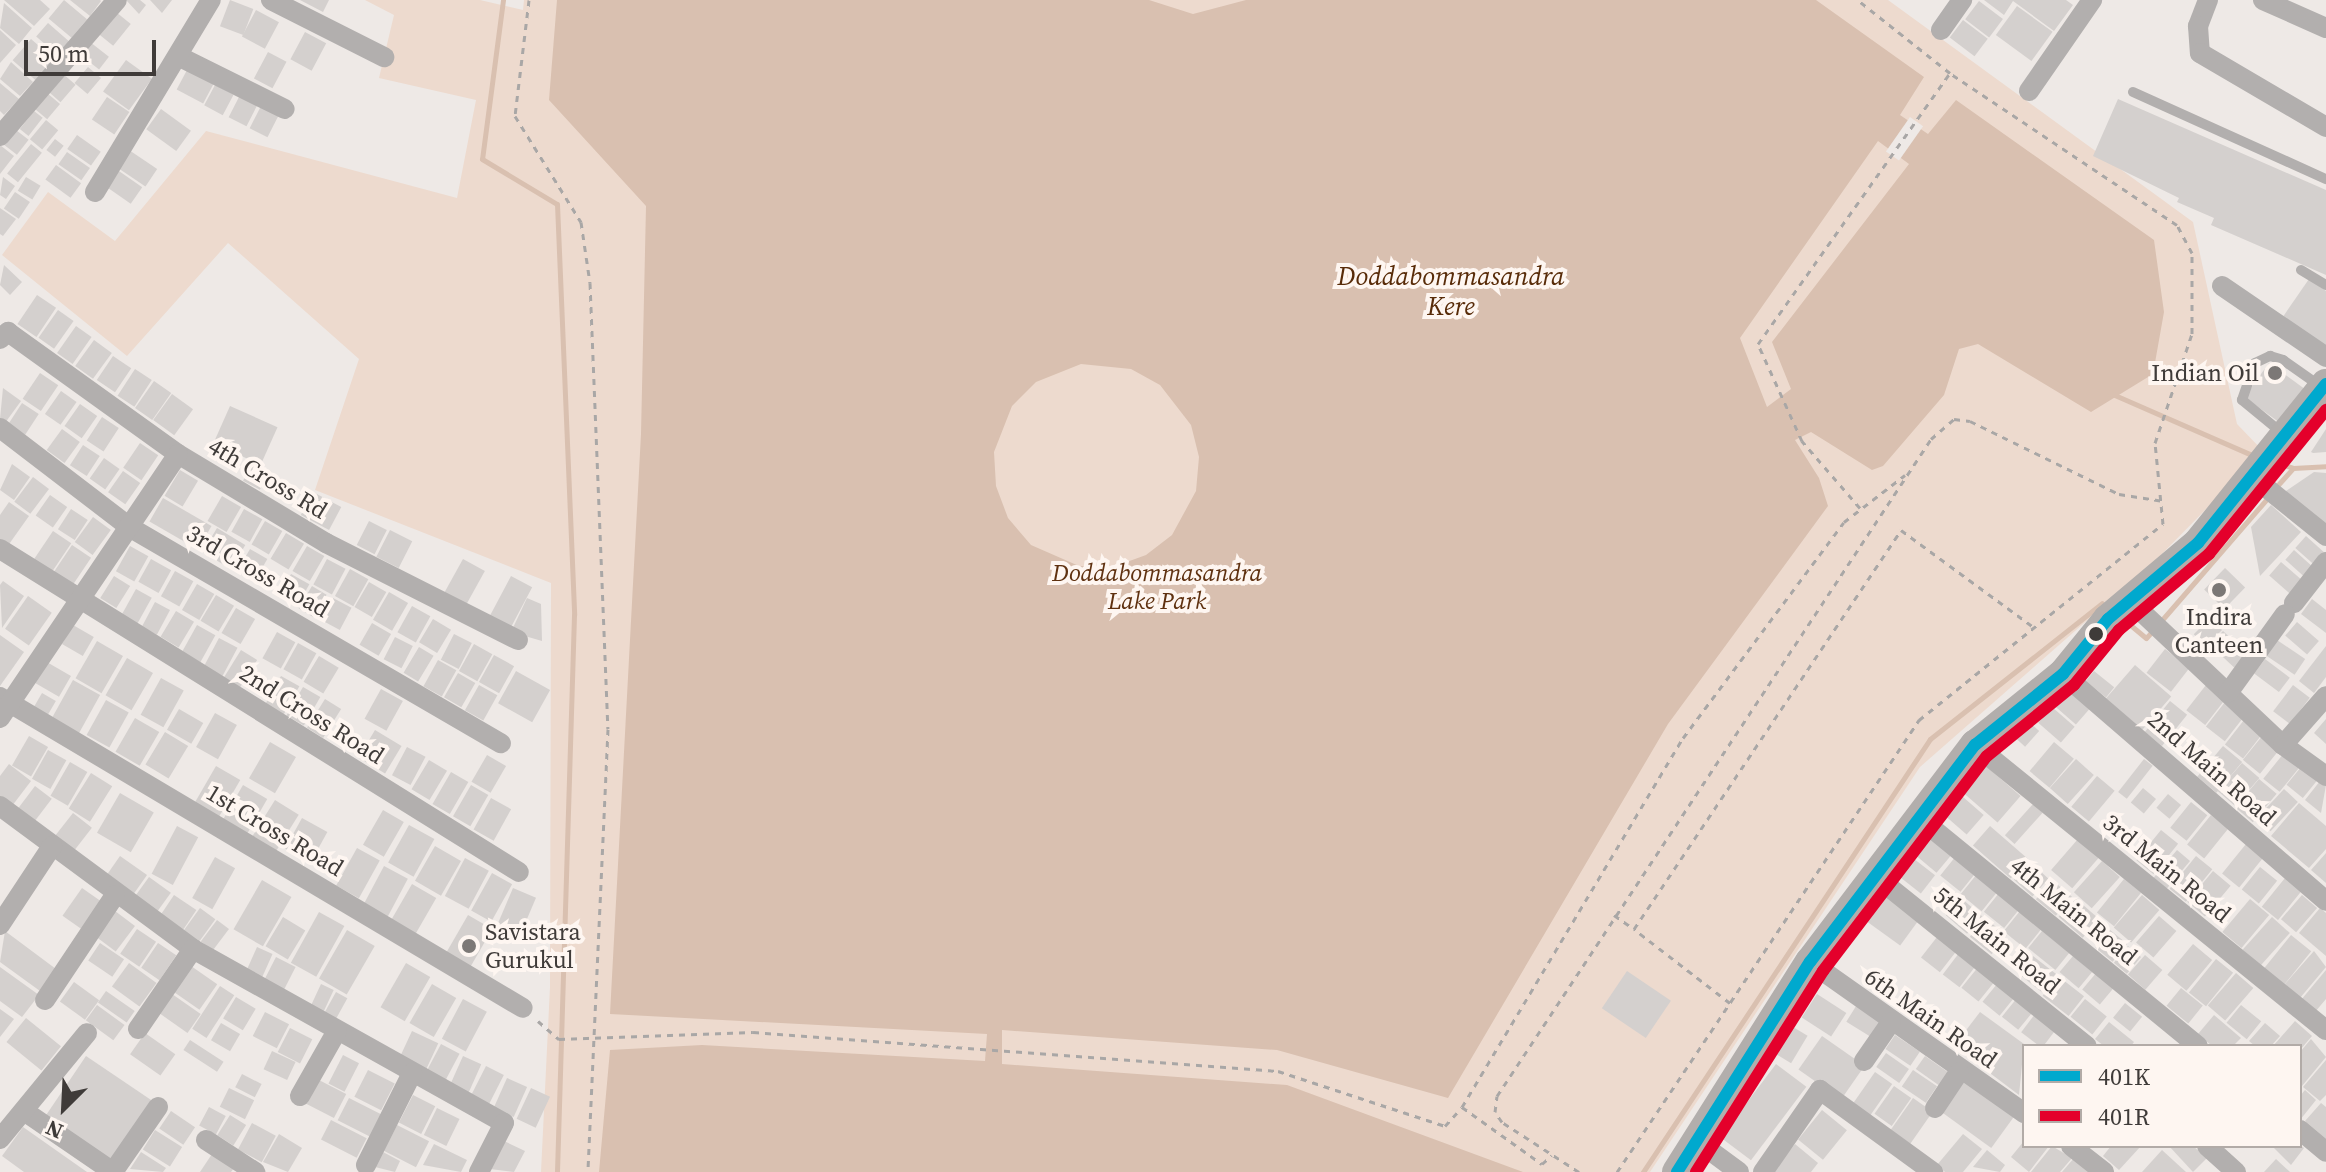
<!DOCTYPE html>
<style>
body{margin:0}
#map{position:relative;width:2326px;height:1172px;overflow:hidden;background:#eee9e6;font-family:"Source Serif 4",serif}
div>[style]{position:absolute}
.green>*{inset:0;background:#eddace}
.water>*{inset:0;background:#d9c0b0}
.pier>*{inset:0;background:#eee9e6;transform-origin:0 0}
.stream>*{height:5px;margin:-2.5px;padding:0 2.5px;transform-origin:2.5px;border-radius:2.5px;background:#d9c0b0}
.building>*{inset:0;background:#d4d0ce;transform-origin:0 0}
.path>*{height:3px;margin-top:-1.5px;transform-origin:0;background:repeating-linear-gradient(90deg,#a9a7a6 0 6px,transparent 0 12px)}
.service>*{height:10px;margin:-5px;padding:0 5px;transform-origin:5px;border-radius:5px;background:#b2afae}
.minor>*{height:20px;margin:-10px;padding:0 10px;transform-origin:10px;border-radius:10px;background:#b2afae}
.secondary>*{height:30px;margin:-15px;padding:0 15px;transform-origin:15px;border-radius:15px;background:#b2aeac}
.bus-1>*{height:12px;margin:-6px;padding:0 6px;transform-origin:6px;border-radius:6px;background:#00a9ce}
.bus-2>*{height:12px;margin:-6px;padding:0 6px;transform-origin:6px;border-radius:6px;background:#e4002b}
.dots>*{width:22px;height:22px;translate:-50% -50%;box-sizing:border-box;border:4px solid #fef6f1;border-radius:50%}
span{translate:-50% -50%;white-space:nowrap;text-align:center;line-height:1.15;-webkit-text-stroke:8px #fef6f1;paint-order:stroke}
.poi-label{font-size:24px;color:#3f3b39}
.right{translate:-100% -50%;text-align:right}
.left{translate:0 -50%;text-align:left}
.street-label{font-size:24px;color:#3f3b39}
.park-label{font-size:24px;color:#5f3110;font-style:italic}
.water-label{font-size:26px;color:#582b08;font-style:italic}
.legend{position:absolute;left:2022px;top:1044px;width:280px;height:104px;box-sizing:border-box;background:#fef6f1;border:2px solid #b2aba7;margin:0;padding:10px 14px;list-style:none;font-size:24px;color:#3f3b39}
.legend li{display:flex;align-items:center;gap:16px;height:40px}
.legend b{width:40px;border:2px solid #b2aba7}
.north{position:absolute;left:24px;top:1068px;width:80px;height:80px;-webkit-text-stroke:6px #fef6f1;paint-order:stroke;rotate:204deg;font-size:22px;font-weight:700;line-height:32px;text-align:center;color:#3f3b39}
.north::after{content:'';display:block;margin:auto;width:28px;height:36px;background:#3f3b39;clip-path:polygon(50% 0,100% 100%,50% 72%,0 100%)}
.scale{position:absolute;left:24px;top:40px;width:132px;height:36px;box-sizing:border-box;border:4px solid #3f3b39;border-top:0;padding-left:10px;font-size:24px;line-height:28px;white-space:nowrap;color:#3f3b39;-webkit-text-stroke:6px #fef6f1;paint-order:stroke}
</style>
<div id="map">
<div class="green">
<div style="clip-path:polygon(365px 0,480px 0,523px 10px,524px 0,1888px 0,2193px 222px,2237px 424px,2263px 451px,2157px 559px,1920px 767px,1650px 1172px,541px 1172px,550px 987px,551px 583px,315px 490px,359px 359px,228px 243px,127px 356px,2px 255px,48px 192px,115px 241px,206px 131px,457px 198px,476px 100px,379px 78px,394px 15px)"></div>
</div>
<div class="water">
<div style="clip-path:polygon(evenodd,557px 0,1149px 0,1193px 14px,1246px 0,1816px 0,1924px 77px,1900px 115px,1928px 134px,1956px 100px,2154px 240px,2164px 312px,2153px 374px,2091px 412px,1978px 344px,1959px 349px,1944px 395px,1883px 466px,1872px 470px,1811px 432px,1795px 440px,1819px 478px,1828px 506px,1668px 724px,1448px 1098px,1277px 1050px,1002px 1030px,1002px 1064px,1287px 1085px,1523px 1172px,599px 1172px,610px 1050px,702px 1045px,985px 1061px,987px 1034px,610px 1014px,641px 434px,646px 206px,549px 100px,557px 0,1878px 141px,1909px 164px,1772px 342px,1791px 389px,1767px 407px,1740px 338px,1878px 141px,557px 0,1081px 364px,1131px 369px,1160px 385px,1191px 425px,1199px 457px,1196px 491px,1172px 535px,1146px 555px,1113px 567px,1079px 566px,1031px 545px,1008px 518px,996px 486px,994px 452px,1012px 406px,1036px 382px,1081px 364px)"></div>
</div>
<div class="pier">
<div style="left:1910px;top:117px;width:16px;height:42px;rotate:35deg"></div>
</div>
<div class="stream">
<div style="left:503px;top:0;width:160px;rotate:97.5deg"></div>
<div style="left:482px;top:159px;width:87px;rotate:31deg"></div>
<div style="left:557px;top:204px;width:411px;rotate:87.6deg"></div>
<div style="left:574px;top:615px;width:557px;rotate:91.75deg"></div>
<div style="left:2110px;top:393px;width:157px;rotate:23.6deg"></div>
<div style="left:2275px;top:462px;width:19px;rotate:18deg"></div>
<div style="left:2276px;top:487px;width:25px;rotate:-48deg"></div>
<div style="left:2293px;top:468px;width:33px;rotate:-3deg"></div>
<div style="left:2161px;top:621px;width:167px;rotate:-49.1deg"></div>
<div style="left:2128px;top:623px;width:23px;rotate:40deg"></div>
<div style="left:2146px;top:638px;width:13px;rotate:-48deg"></div>
<div style="left:1643px;top:1172px;width:519px;rotate:-56.46deg"></div>
<div style="left:1930px;top:739px;width:219px;rotate:-38.3deg"></div>
</div>
<div class="building">
<div style="clip-path:polygon(4px 0,40px 0,50px 9px,34px 26px)"></div>
<div style="left:64px;top:0;width:30px;height:24px;rotate:40deg"></div>
<div style="clip-path:polygon(70px 0,100px 0,101px 1px,90px 16px)"></div>
<div style="clip-path:polygon(126px 0,140px 0,146px 5px,139px 14px)"></div>
<div style="clip-path:polygon(150px 0,172px 0,162px 13px)"></div>
<div style="left:230px;top:0;width:25px;height:28px;rotate:21deg"></div>
<div style="clip-path:polygon(300px 0,329px 0,323px 12px)"></div>
<div style="clip-path:polygon(1984px 0,2066px 0,2073px 5px,2054px 31px,2013px 1px,2004px 15px)"></div>
<div style="left:1979px;top:1px;width:30px;height:23px;rotate:37deg"></div>
<div style="clip-path:polygon(4px 3px,32px 28px,19px 44px,0 28px)"></div>
<div style="left:2017px;top:6px;width:44px;height:36px;rotate:36deg"></div>
<div style="left:256px;top:10px;width:26px;height:30px;rotate:28deg"></div>
<div style="left:116px;top:12px;width:19px;height:28px;rotate:39deg"></div>
<div style="left:1963px;top:20px;width:31px;height:22px;rotate:37deg"></div>
<div style="left:48px;top:23px;width:30px;height:18px;rotate:41deg"></div>
<div style="clip-path:polygon(0 30px,16px 45px,0 63px)"></div>
<div style="left:305px;top:32px;width:24px;height:31px;rotate:28deg"></div>
<div style="left:31px;top:39px;width:32px;height:28px;rotate:41deg"></div>
<div style="left:90px;top:42px;width:24px;height:16px;rotate:38deg"></div>
<div style="left:268px;top:52px;width:21px;height:30px;rotate:28deg"></div>
<div style="left:126px;top:60px;width:32px;height:39px;rotate:36deg"></div>
<div style="clip-path:polygon(11px 62px,33px 82px,20px 96px,0 79px)"></div>
<div style="left:88px;top:67px;width:17px;height:21px;rotate:40deg"></div>
<div style="left:187px;top:70px;width:30px;height:22px;rotate:28deg"></div>
<div style="left:62px;top:73px;width:18px;height:23px;rotate:41deg"></div>
<div style="clip-path:polygon(0 83px,19px 99px,4px 115px,0 111px)"></div>
<div style="left:215px;top:85px;width:21px;height:23px;rotate:28deg"></div>
<div style="left:47px;top:93px;width:17px;height:20px;rotate:40deg"></div>
<div style="left:240px;top:95px;width:20px;height:25px;rotate:27deg"></div>
<div style="left:107px;top:97px;width:27px;height:27px;rotate:34deg"></div>
<div style="clip-path:polygon(2118px 99px,2326px 190px,2326px 275px,2211px 225px,2214px 218px,2177px 202px,2179px 198px,2093px 156px)"></div>
<div style="left:261px;top:106px;width:20px;height:25px;rotate:27deg"></div>
<div style="left:161px;top:109px;width:37px;height:25px;rotate:36deg"></div>
<div style="left:34px;top:111px;width:11px;height:23px;rotate:38deg"></div>
<div style="left:46px;top:120px;width:16px;height:25px;rotate:40deg"></div>
<div style="left:16px;top:130px;width:16px;height:19px;rotate:38deg"></div>
<div style="left:77px;top:135px;width:29px;height:17px;rotate:35deg"></div>
<div style="left:55px;top:139px;width:11px;height:14px;rotate:38deg"></div>
<div style="left:31px;top:144px;width:14px;height:38px;rotate:39deg"></div>
<div style="clip-path:polygon(0 145px,14px 156px,0 174px)"></div>
<div style="left:129px;top:150px;width:34px;height:21px;rotate:34deg"></div>
<div style="left:67px;top:152px;width:28px;height:15px;rotate:35deg"></div>
<div style="left:56px;top:165px;width:31px;height:18px;rotate:36deg"></div>
<div style="left:116px;top:169px;width:32px;height:20px;rotate:35deg"></div>
<div style="clip-path:polygon(3px 177px,15px 186px,6px 199px,0 195px)"></div>
<div style="left:26px;top:177px;width:17px;height:16px;rotate:31deg"></div>
<div style="left:15px;top:192px;width:18px;height:20px;rotate:34deg"></div>
<div style="clip-path:polygon(0 208px,16px 219px,3px 236px,0 234px)"></div>
<div style="clip-path:polygon(4px 265px,22px 282px,10px 295px,0 285px)"></div>
<div style="clip-path:polygon(2309px 279px,2326px 291px,2326px 353px,2280px 321px)"></div>
<div style="left:37px;top:295px;width:23px;height:35px;rotate:34deg"></div>
<div style="left:58px;top:310px;width:19px;height:34px;rotate:35deg"></div>
<div style="left:76px;top:326px;width:19px;height:33px;rotate:35deg"></div>
<div style="left:94px;top:340px;width:22px;height:32px;rotate:36deg"></div>
<div style="left:113px;top:356px;width:22px;height:29px;rotate:34deg"></div>
<div style="left:2269px;top:363px;width:43px;height:42px;rotate:36deg"></div>
<div style="left:135px;top:369px;width:20px;height:32px;rotate:33deg"></div>
<div style="left:40px;top:373px;width:22px;height:31px;rotate:34deg"></div>
<div style="left:154px;top:381px;width:21px;height:33px;rotate:35deg"></div>
<div style="clip-path:polygon(3px 388px,21px 401px,5px 423px,0 419px)"></div>
<div style="left:61px;top:391px;width:19px;height:28px;rotate:35deg"></div>
<div style="left:172px;top:394px;width:26px;height:32px;rotate:36deg"></div>
<div style="left:22px;top:403px;width:20px;height:25px;rotate:33deg"></div>
<div style="left:80px;top:404px;width:21px;height:27px;rotate:35deg"></div>
<div style="left:230px;top:406px;width:52px;height:41px;rotate:24deg"></div>
<div style="left:102px;top:417px;width:20px;height:28px;rotate:33deg"></div>
<div style="left:62px;top:429px;width:22px;height:26px;rotate:36deg"></div>
<div style="clip-path:polygon(2326px 429px,2326px 452px,2313px 453px,2311px 452px)"></div>
<div style="left:140px;top:443px;width:22px;height:30px;rotate:34deg"></div>
<div style="left:83px;top:445px;width:20px;height:24px;rotate:33deg"></div>
<div style="left:104px;top:458px;width:19px;height:25px;rotate:35deg"></div>
<div style="clip-path:polygon(12px 464px,30px 477px,14px 500px,0 490px)"></div>
<div style="left:252px;top:464px;width:19px;height:19px;rotate:28deg"></div>
<div style="left:180px;top:470px;width:21px;height:30px;rotate:31deg"></div>
<div style="left:123px;top:471px;width:21px;height:26px;rotate:35deg"></div>
<div style="clip-path:polygon(2314px 472px,2326px 473px,2326px 527px,2283px 493px)"></div>
<div style="left:33px;top:477px;width:20px;height:31px;rotate:37deg"></div>
<div style="left:313px;top:492px;width:32px;height:26px;rotate:28deg"></div>
<div style="left:50px;top:495px;width:21px;height:25px;rotate:35deg"></div>
<div style="left:222px;top:496px;width:22px;height:29px;rotate:30deg"></div>
<div style="left:163px;top:498px;width:56px;height:27px;rotate:30deg"></div>
<div style="clip-path:polygon(9px 502px,29px 516px,7px 547px,0 542px,0 515px)"></div>
<div style="clip-path:polygon(2271px 505px,2301px 532px,2260px 576px,2251px 527px)"></div>
<div style="left:71px;top:509px;width:20px;height:24px;rotate:33deg"></div>
<div style="left:244px;top:509px;width:21px;height:26px;rotate:29deg"></div>
<div style="left:93px;top:517px;width:22px;height:31px;rotate:36deg"></div>
<div style="left:265px;top:521px;width:20px;height:27px;rotate:30deg"></div>
<div style="left:369px;top:521px;width:20px;height:27px;rotate:27deg"></div>
<div style="left:217px;top:528px;width:33px;height:28px;rotate:31deg"></div>
<div style="left:390px;top:530px;width:25px;height:30px;rotate:27deg"></div>
<div style="left:53px;top:531px;width:22px;height:34px;rotate:34deg"></div>
<div style="left:286px;top:533px;width:21px;height:30px;rotate:31deg"></div>
<div style="left:2306px;top:536px;width:25px;height:16px;rotate:42deg"></div>
<div style="left:72px;top:545px;width:23px;height:34px;rotate:34deg"></div>
<div style="left:130px;top:546px;width:21px;height:29px;rotate:29deg"></div>
<div style="left:307px;top:546px;width:20px;height:29px;rotate:30deg"></div>
<div style="left:250px;top:549px;width:20px;height:26px;rotate:30deg"></div>
<div style="left:2294px;top:550px;width:27px;height:13px;rotate:42deg"></div>
<div style="left:151px;top:559px;width:23px;height:26px;rotate:29deg"></div>
<div style="left:327px;top:559px;width:21px;height:29px;rotate:28deg"></div>
<div style="left:463px;top:559px;width:25px;height:42px;rotate:29deg"></div>
<div style="left:2281px;top:562px;width:28px;height:18px;rotate:41deg"></div>
<div style="left:2225px;top:568px;width:28px;height:30px;rotate:44deg"></div>
<div style="left:350px;top:569px;width:21px;height:31px;rotate:29deg"></div>
<div style="left:175px;top:571px;width:21px;height:29px;rotate:29deg"></div>
<div style="left:291px;top:574px;width:21px;height:25px;rotate:29deg"></div>
<div style="left:114px;top:576px;width:19px;height:26px;rotate:32deg"></div>
<div style="left:511px;top:576px;width:24px;height:50px;rotate:28deg"></div>
<div style="clip-path:polygon(3px 581px,24px 596px,2px 628px,0 585px)"></div>
<div style="left:369px;top:582px;width:20px;height:29px;rotate:30deg"></div>
<div style="left:197px;top:584px;width:20px;height:30px;rotate:30deg"></div>
<div style="left:312px;top:586px;width:17px;height:26px;rotate:31deg"></div>
<div style="left:136px;top:589px;width:18px;height:31px;rotate:29deg"></div>
<div style="left:389px;top:592px;width:22px;height:32px;rotate:30deg"></div>
<div style="left:216px;top:595px;width:21px;height:30px;rotate:31deg"></div>
<div style="left:28px;top:596px;width:29px;height:40px;rotate:35deg"></div>
<div style="left:333px;top:598px;width:21px;height:25px;rotate:28deg"></div>
<div style="clip-path:polygon(527px 598px,541px 604px,542px 641px,511px 632px)"></div>
<div style="clip-path:polygon(2312px 599px,2326px 610px,2326px 633px,2301px 614px)"></div>
<div style="left:155px;top:602px;width:17px;height:28px;rotate:28deg"></div>
<div style="left:412px;top:606px;width:21px;height:30px;rotate:29deg"></div>
<div style="left:236px;top:608px;width:22px;height:29px;rotate:30deg"></div>
<div style="left:176px;top:611px;width:21px;height:30px;rotate:31deg"></div>
<div style="left:2210px;top:618px;width:17px;height:23px;rotate:45deg"></div>
<div style="left:433px;top:619px;width:21px;height:27px;rotate:31deg"></div>
<div style="left:2297px;top:622px;width:29px;height:18px;rotate:41deg"></div>
<div style="left:372px;top:623px;width:22px;height:25px;rotate:30deg"></div>
<div style="left:73px;top:625px;width:24px;height:22px;rotate:30deg"></div>
<div style="left:197px;top:625px;width:21px;height:31px;rotate:29deg"></div>
<div style="left:2223px;top:631px;width:33px;height:19px;rotate:43deg"></div>
<div style="left:277px;top:632px;width:21px;height:30px;rotate:29deg"></div>
<div style="left:454px;top:634px;width:20px;height:29px;rotate:27deg"></div>
<div style="clip-path:polygon(0 635px,24px 652px,0 686px)"></div>
<div style="left:395px;top:637px;width:20px;height:25px;rotate:27deg"></div>
<div style="left:219px;top:638px;width:21px;height:32px;rotate:28deg"></div>
<div style="left:2277px;top:640px;width:34px;height:19px;rotate:34deg"></div>
<div style="left:97px;top:641px;width:30px;height:43px;rotate:30deg"></div>
<div style="left:298px;top:643px;width:21px;height:30px;rotate:29deg"></div>
<div style="left:474px;top:644px;width:21px;height:31px;rotate:29deg"></div>
<div style="clip-path:polygon(2326px 646px,2326px 677px,2314px 693px,2299px 681px)"></div>
<div style="left:419px;top:647px;width:17px;height:30px;rotate:31deg"></div>
<div style="left:2165px;top:649px;width:31px;height:30px;rotate:38deg"></div>
<div style="left:241px;top:650px;width:19px;height:32px;rotate:32deg"></div>
<div style="left:494px;top:655px;width:23px;height:31px;rotate:29deg"></div>
<div style="left:319px;top:656px;width:23px;height:30px;rotate:31deg"></div>
<div style="left:127px;top:658px;width:30px;height:43px;rotate:30deg"></div>
<div style="left:2265px;top:659px;width:31px;height:18px;rotate:37deg"></div>
<div style="left:438px;top:660px;width:21px;height:30px;rotate:29deg"></div>
<div style="left:45px;top:661px;width:30px;height:24px;rotate:30deg"></div>
<div style="left:2135px;top:665px;width:48px;height:44px;rotate:41deg"></div>
<div style="left:516px;top:671px;width:39px;height:37px;rotate:29deg"></div>
<div style="left:2094px;top:671px;width:26px;height:13px;rotate:39deg"></div>
<div style="left:458px;top:673px;width:20px;height:28px;rotate:30deg"></div>
<div style="left:281px;top:676px;width:21px;height:33px;rotate:29deg"></div>
<div style="left:161px;top:678px;width:26px;height:42px;rotate:29deg"></div>
<div style="left:73px;top:680px;width:31px;height:44px;rotate:29deg"></div>
<div style="left:479px;top:685px;width:21px;height:29px;rotate:29deg"></div>
<div style="left:2206px;top:685px;width:24px;height:32px;rotate:38deg"></div>
<div style="left:2293px;top:685px;width:21px;height:33px;rotate:37deg"></div>
<div style="left:303px;top:687px;width:20px;height:33px;rotate:30deg"></div>
<div style="left:381px;top:689px;width:25px;height:34px;rotate:29deg"></div>
<div style="left:2067px;top:689px;width:30px;height:21px;rotate:41deg"></div>
<div style="left:42px;top:693px;width:16px;height:20px;rotate:30deg"></div>
<div style="left:325px;top:699px;width:19px;height:34px;rotate:32deg"></div>
<div style="left:106px;top:700px;width:26px;height:40px;rotate:29deg"></div>
<div style="left:2170px;top:701px;width:22px;height:40px;rotate:39deg"></div>
<div style="left:2225px;top:702px;width:24px;height:31px;rotate:38deg"></div>
<div style="left:2052px;top:707px;width:30px;height:21px;rotate:41deg"></div>
<div style="left:179px;top:709px;width:28px;height:24px;rotate:30deg"></div>
<div style="left:215px;top:713px;width:25px;height:39px;rotate:29deg"></div>
<div style="left:135px;top:718px;width:28px;height:39px;rotate:30deg"></div>
<div style="clip-path:polygon(2326px 719px,2326px 744px,2314px 733px)"></div>
<div style="left:2244px;top:720px;width:23px;height:31px;rotate:38deg"></div>
<div style="left:2028px;top:721px;width:15px;height:21px;rotate:42deg"></div>
<div style="left:375px;top:730px;width:31px;height:32px;rotate:31deg"></div>
<div style="left:165px;top:732px;width:27px;height:38px;rotate:31deg"></div>
<div style="left:2263px;top:735px;width:22px;height:32px;rotate:39deg"></div>
<div style="left:29px;top:736px;width:22px;height:34px;rotate:30deg"></div>
<div style="left:270px;top:742px;width:30px;height:42px;rotate:30deg"></div>
<div style="left:2054px;top:742px;width:26px;height:38px;rotate:40deg"></div>
<div style="left:2223px;top:746px;width:25px;height:40px;rotate:40deg"></div>
<div style="left:407px;top:747px;width:21px;height:32px;rotate:28deg"></div>
<div style="left:48px;top:750px;width:21px;height:33px;rotate:29deg"></div>
<div style="left:2284px;top:753px;width:21px;height:33px;rotate:39deg"></div>
<div style="left:487px;top:755px;width:22px;height:31px;rotate:30deg"></div>
<div style="left:2076px;top:759px;width:24px;height:39px;rotate:42deg"></div>
<div style="left:2144px;top:759px;width:11px;height:42px;rotate:38deg"></div>
<div style="left:429px;top:760px;width:21px;height:34px;rotate:31deg"></div>
<div style="left:1979px;top:760px;width:55px;height:35px;rotate:41deg"></div>
<div style="left:70px;top:762px;width:20px;height:39px;rotate:30deg"></div>
<div style="left:2242px;top:763px;width:23px;height:37px;rotate:41deg"></div>
<div style="clip-path:polygon(9px 764px,31px 781px,12px 806px,0 797px,0 776px)"></div>
<div style="left:216px;top:766px;width:28px;height:46px;rotate:30deg"></div>
<div style="left:2301px;top:767px;width:21px;height:23px;rotate:39deg"></div>
<div style="left:451px;top:772px;width:20px;height:37px;rotate:30deg"></div>
<div style="left:91px;top:773px;width:25px;height:42px;rotate:32deg"></div>
<div style="left:2097px;top:776px;width:23px;height:40px;rotate:40deg"></div>
<div style="left:2259px;top:779px;width:23px;height:37px;rotate:40deg"></div>
<div style="clip-path:polygon(2320px 781px,2326px 785px,2321px 813px,2305px 800px)"></div>
<div style="left:243px;top:785px;width:28px;height:44px;rotate:30deg"></div>
<div style="left:471px;top:785px;width:20px;height:36px;rotate:30deg"></div>
<div style="left:35px;top:786px;width:21px;height:30px;rotate:37deg"></div>
<div style="left:2143px;top:788px;width:17px;height:19px;rotate:40deg"></div>
<div style="left:2284px;top:789px;width:19px;height:40px;rotate:43deg"></div>
<div style="left:1955px;top:790px;width:38px;height:26px;rotate:41deg"></div>
<div style="left:120px;top:793px;width:39px;height:46px;rotate:30deg"></div>
<div style="left:2168px;top:794px;width:17px;height:18px;rotate:40deg"></div>
<div style="left:491px;top:798px;width:23px;height:36px;rotate:29deg"></div>
<div style="left:275px;top:800px;width:28px;height:43px;rotate:32deg"></div>
<div style="left:2191px;top:802px;width:21px;height:33px;rotate:39deg"></div>
<div style="clip-path:polygon(2299px 803px,2326px 826px,2326px 849px,2309px 868px,2271px 836px)"></div>
<div style="left:2033px;top:804px;width:13px;height:42px;rotate:42deg"></div>
<div style="left:383px;top:810px;width:24px;height:40px;rotate:30deg"></div>
<div style="left:73px;top:813px;width:24px;height:29px;rotate:38deg"></div>
<div style="left:2211px;top:815px;width:22px;height:38px;rotate:39deg"></div>
<div style="left:302px;top:818px;width:29px;height:35px;rotate:29deg"></div>
<div style="left:409px;top:825px;width:29px;height:43px;rotate:29deg"></div>
<div style="left:177px;top:826px;width:24px;height:54px;rotate:28deg"></div>
<div style="left:1990px;top:826px;width:50px;height:26px;rotate:41deg"></div>
<div style="left:1924px;top:827px;width:39px;height:27px;rotate:40deg"></div>
<div style="left:2161px;top:830px;width:22px;height:39px;rotate:39deg"></div>
<div style="left:2078px;top:839px;width:28px;height:41px;rotate:41deg"></div>
<div style="left:2246px;top:844px;width:22px;height:38px;rotate:39deg"></div>
<div style="left:435px;top:846px;width:30px;height:40px;rotate:30deg"></div>
<div style="left:357px;top:848px;width:26px;height:43px;rotate:29deg"></div>
<div style="left:2177px;top:850px;width:17px;height:37px;rotate:40deg"></div>
<div style="clip-path:polygon(2326px 853px,2326px 883px,2311px 870px)"></div>
<div style="left:1909px;top:855px;width:33px;height:23px;rotate:38deg"></div>
<div style="left:120px;top:856px;width:33px;height:24px;rotate:35deg"></div>
<div style="left:1956px;top:856px;width:26px;height:25px;rotate:39deg"></div>
<div style="left:2196px;top:856px;width:21px;height:42px;rotate:39deg"></div>
<div style="left:215px;top:857px;width:23px;height:47px;rotate:29deg"></div>
<div style="left:465px;top:858px;width:27px;height:43px;rotate:28deg"></div>
<div style="left:2102px;top:861px;width:24px;height:42px;rotate:42deg"></div>
<div style="left:2030px;top:862px;width:25px;height:24px;rotate:42deg"></div>
<div style="left:384px;top:866px;width:27px;height:43px;rotate:28deg"></div>
<div style="left:2260px;top:867px;width:22px;height:29px;rotate:39deg"></div>
<div style="left:2213px;top:871px;width:23px;height:40px;rotate:40deg"></div>
<div style="left:492px;top:873px;width:23px;height:43px;rotate:29deg"></div>
<div style="left:1977px;top:874px;width:27px;height:26px;rotate:39deg"></div>
<div style="left:149px;top:877px;width:27px;height:24px;rotate:36deg"></div>
<div style="left:2285px;top:878px;width:21px;height:37px;rotate:39deg"></div>
<div style="left:2124px;top:879px;width:22px;height:43px;rotate:39deg"></div>
<div style="left:262px;top:880px;width:34px;height:57px;rotate:30deg"></div>
<div style="left:2052px;top:880px;width:26px;height:25px;rotate:40deg"></div>
<div style="left:412px;top:884px;width:28px;height:43px;rotate:30deg"></div>
<div style="left:82px;top:888px;width:24px;height:34px;rotate:35deg"></div>
<div style="left:513px;top:888px;width:25px;height:43px;rotate:23deg"></div>
<div style="left:1999px;top:893px;width:26px;height:24px;rotate:39deg"></div>
<div style="left:174px;top:895px;width:27px;height:24px;rotate:34deg"></div>
<div style="left:1885px;top:895px;width:42px;height:32px;rotate:36deg"></div>
<div style="left:2142px;top:895px;width:23px;height:43px;rotate:41deg"></div>
<div style="left:2302px;top:895px;width:20px;height:32px;rotate:41deg"></div>
<div style="left:1961px;top:898px;width:28px;height:23px;rotate:41deg"></div>
<div style="left:2075px;top:898px;width:32px;height:25px;rotate:41deg"></div>
<div style="left:2250px;top:899px;width:25px;height:43px;rotate:40deg"></div>
<div style="left:200px;top:908px;width:19px;height:29px;rotate:36deg"></div>
<div style="clip-path:polygon(2320px 908px,2326px 913px,2326px 956px,2299px 933px)"></div>
<div style="left:115px;top:911px;width:25px;height:32px;rotate:37deg"></div>
<div style="left:2020px;top:911px;width:28px;height:26px;rotate:39deg"></div>
<div style="left:319px;top:912px;width:29px;height:58px;rotate:29deg"></div>
<div style="left:468px;top:915px;width:28px;height:43px;rotate:30deg"></div>
<div style="left:2159px;top:916px;width:23px;height:35px;rotate:41deg"></div>
<div style="left:283px;top:917px;width:26px;height:34px;rotate:31deg"></div>
<div style="left:2272px;top:917px;width:24px;height:44px;rotate:42deg"></div>
<div style="left:1985px;top:918px;width:28px;height:24px;rotate:39deg"></div>
<div style="left:217px;top:920px;width:15px;height:27px;rotate:37deg"></div>
<div style="left:137px;top:929px;width:23px;height:30px;rotate:34deg"></div>
<div style="left:347px;top:930px;width:32px;height:56px;rotate:30deg"></div>
<div style="left:2110px;top:930px;width:22px;height:23px;rotate:39deg"></div>
<div style="clip-path:polygon(5px 931px,56px 969px,40px 991px,0 962px)"></div>
<div style="left:2042px;top:931px;width:35px;height:22px;rotate:39deg"></div>
<div style="left:2291px;top:935px;width:26px;height:43px;rotate:39deg"></div>
<div style="left:1937px;top:937px;width:24px;height:26px;rotate:38deg"></div>
<div style="left:100px;top:943px;width:29px;height:21px;rotate:34deg"></div>
<div style="left:158px;top:943px;width:22px;height:30px;rotate:34deg"></div>
<div style="left:2193px;top:944px;width:25px;height:40px;rotate:40deg"></div>
<div style="left:2128px;top:946px;width:17px;height:22px;rotate:40deg"></div>
<div style="left:257px;top:947px;width:17px;height:28px;rotate:24deg"></div>
<div style="clip-path:polygon(2314px 951px,2326px 967px,2300px 998px,2284px 985px)"></div>
<div style="left:1959px;top:953px;width:21px;height:27px;rotate:37deg"></div>
<div style="left:2145px;top:955px;width:23px;height:26px;rotate:41deg"></div>
<div style="left:2033px;top:956px;width:31px;height:23px;rotate:38deg"></div>
<div style="left:2073px;top:956px;width:25px;height:21px;rotate:40deg"></div>
<div style="left:276px;top:957px;width:22px;height:31px;rotate:27deg"></div>
<div style="left:2216px;top:959px;width:22px;height:43px;rotate:39deg"></div>
<div style="left:129px;top:963px;width:34px;height:29px;rotate:36deg"></div>
<div style="left:406px;top:963px;width:28px;height:51px;rotate:30deg"></div>
<div style="left:191px;top:966px;width:32px;height:31px;rotate:35deg"></div>
<div style="left:1979px;top:966px;width:22px;height:28px;rotate:39deg"></div>
<div style="clip-path:polygon(0 967px,39px 995px,22px 1017px,0 1001px)"></div>
<div style="clip-path:polygon(2326px 970px,2326px 999px,2315px 1012px,2301px 1000px)"></div>
<div style="left:1627px;top:971px;width:53px;height:45px;rotate:34deg"></div>
<div style="left:2097px;top:972px;width:23px;height:23px;rotate:40deg"></div>
<div style="left:2236px;top:973px;width:23px;height:43px;rotate:41deg"></div>
<div style="left:2058px;top:976px;width:33px;height:25px;rotate:38deg"></div>
<div style="left:74px;top:982px;width:31px;height:24px;rotate:36deg"></div>
<div style="left:321px;top:984px;width:14px;height:27px;rotate:25deg"></div>
<div style="left:432px;top:984px;width:28px;height:45px;rotate:30deg"></div>
<div style="left:1997px;top:984px;width:22px;height:23px;rotate:39deg"></div>
<div style="left:220px;top:986px;width:17px;height:51px;rotate:33deg"></div>
<div style="left:2181px;top:988px;width:28px;height:23px;rotate:39deg"></div>
<div style="left:106px;top:991px;width:35px;height:14px;rotate:35deg"></div>
<div style="left:336px;top:992px;width:13px;height:29px;rotate:29deg"></div>
<div style="left:172px;top:994px;width:35px;height:23px;rotate:35deg"></div>
<div style="left:1817px;top:994px;width:35px;height:28px;rotate:33deg"></div>
<div style="left:236px;top:997px;width:23px;height:25px;rotate:31deg"></div>
<div style="left:2017px;top:998px;width:21px;height:24px;rotate:39deg"></div>
<div style="left:463px;top:999px;width:27px;height:45px;rotate:28deg"></div>
<div style="left:2085px;top:999px;width:28px;height:23px;rotate:39deg"></div>
<div style="left:1858px;top:1003px;width:31px;height:22px;rotate:32deg"></div>
<div style="left:2125px;top:1003px;width:22px;height:19px;rotate:39deg"></div>
<div style="left:97px;top:1005px;width:34px;height:19px;rotate:36deg"></div>
<div style="left:2241px;top:1005px;width:26px;height:23px;rotate:39deg"></div>
<div style="clip-path:polygon(0 1009px,14px 1019px,0 1037px)"></div>
<div style="left:265px;top:1012px;width:27px;height:27px;rotate:27deg"></div>
<div style="clip-path:polygon(1980px 1012px,2024px 1044px,2019px 1095px,1954px 1046px)"></div>
<div style="left:2035px;top:1014px;width:26px;height:23px;rotate:37deg"></div>
<div style="clip-path:polygon(2214px 1015px,2241px 1038px,2233px 1046px,2212px 1046px,2198px 1034px)"></div>
<div style="left:26px;top:1018px;width:45px;height:31px;rotate:39deg"></div>
<div style="clip-path:polygon(2295px 1021px,2312px 1036px,2300px 1050px,2273px 1046px)"></div>
<div style="clip-path:polygon(2109px 1022px,2134px 1042px,2131px 1046px,2104px 1046px,2095px 1039px)"></div>
<div style="left:221px;top:1023px;width:22px;height:20px;rotate:30deg"></div>
<div style="clip-path:polygon(2265px 1023px,2280px 1036px,2271px 1046px,2255px 1046px,2249px 1041px)"></div>
<div style="left:1793px;top:1027px;width:17px;height:32px;rotate:31deg"></div>
<div style="left:290px;top:1028px;width:25px;height:27px;rotate:27deg"></div>
<div style="left:412px;top:1031px;width:29px;height:30px;rotate:25deg"></div>
<div style="left:145px;top:1033px;width:37px;height:26px;rotate:35deg"></div>
<div style="left:1895px;top:1035px;width:30px;height:17px;rotate:34deg"></div>
<div style="left:1822px;top:1036px;width:52px;height:41px;rotate:35deg"></div>
<div style="clip-path:polygon(2311px 1039px,2326px 1057px,2302px 1086px,2300px 1052px)"></div>
<div style="left:190px;top:1040px;width:40px;height:12px;rotate:33deg"></div>
<div style="left:441px;top:1044px;width:21px;height:33px;rotate:28deg"></div>
<div style="left:272px;top:1051px;width:26px;height:20px;rotate:25deg"></div>
<div style="left:1886px;top:1053px;width:28px;height:17px;rotate:35deg"></div>
<div style="left:343px;top:1055px;width:18px;height:32px;rotate:27deg"></div>
<div style="left:86px;top:1056px;width:79px;height:73px;rotate:34deg"></div>
<div style="left:463px;top:1056px;width:20px;height:31px;rotate:24deg"></div>
<div style="left:1925px;top:1056px;width:29px;height:16px;rotate:35deg"></div>
<div style="clip-path:polygon(2326px 1060px,2326px 1095px,2320px 1101px,2303px 1087px)"></div>
<div style="left:1776px;top:1064px;width:38px;height:92px;rotate:37deg"></div>
<div style="left:486px;top:1066px;width:20px;height:35px;rotate:27deg"></div>
<div style="left:368px;top:1070px;width:30px;height:30px;rotate:27deg"></div>
<div style="left:1913px;top:1070px;width:29px;height:20px;rotate:34deg"></div>
<div style="left:1875px;top:1072px;width:21px;height:39px;rotate:35deg"></div>
<div style="left:242px;top:1074px;width:22px;height:15px;rotate:27deg"></div>
<div style="left:315px;top:1078px;width:35px;height:27px;rotate:27deg"></div>
<div style="left:507px;top:1078px;width:22px;height:33px;rotate:24deg"></div>
<div style="left:1966px;top:1079px;width:61px;height:41px;rotate:36deg"></div>
<div style="left:1894px;top:1086px;width:21px;height:34px;rotate:35deg"></div>
<div style="left:229px;top:1088px;width:28px;height:21px;rotate:26deg"></div>
<div style="left:531px;top:1088px;width:21px;height:34px;rotate:25deg"></div>
<div style="clip-path:polygon(2305px 1090px,2316px 1100px,2300px 1120px,2300px 1096px)"></div>
<div style="left:413px;top:1095px;width:25px;height:31px;rotate:27deg"></div>
<div style="left:349px;top:1098px;width:36px;height:25px;rotate:27deg"></div>
<div style="left:1913px;top:1098px;width:24px;height:39px;rotate:35deg"></div>
<div style="clip-path:polygon(2321px 1103px,2326px 1107px,2326px 1139px,2305px 1121px)"></div>
<div style="left:209px;top:1107px;width:19px;height:21px;rotate:28deg"></div>
<div style="left:437px;top:1108px;width:25px;height:30px;rotate:26deg"></div>
<div style="left:1822px;top:1110px;width:32px;height:38px;rotate:39deg"></div>
<div style="left:171px;top:1111px;width:29px;height:21px;rotate:34deg"></div>
<div style="left:230px;top:1115px;width:19px;height:24px;rotate:32deg"></div>
<div style="left:331px;top:1120px;width:40px;height:22px;rotate:27deg"></div>
<div style="left:252px;top:1123px;width:27px;height:30px;rotate:28deg"></div>
<div style="left:397px;top:1125px;width:36px;height:29px;rotate:27deg"></div>
<div style="clip-path:polygon(23px 1127px,87px 1172px,24px 1172px,2px 1156px)"></div>
<div style="left:155px;top:1130px;width:32px;height:23px;rotate:32deg"></div>
<div style="clip-path:polygon(279px 1134px,302px 1148px,288px 1172px,263px 1162px)"></div>
<div style="clip-path:polygon(1963px 1134px,1982px 1149px,1963px 1172px,1945px 1172px,1937px 1165px)"></div>
<div style="clip-path:polygon(504px 1141px,525px 1151px,514px 1172px,490px 1169px)"></div>
<div style="clip-path:polygon(2024px 1141px,2049px 1146px,2029px 1172px,2011px 1157px)"></div>
<div style="clip-path:polygon(434px 1144px,467px 1160px,461px 1172px,423px 1165px)"></div>
<div style="clip-path:polygon(1795px 1144px,1818px 1163px,1811px 1172px,1772px 1172px)"></div>
<div style="clip-path:polygon(2052px 1146px,2072px 1158px,2060px 1172px,2031px 1172px)"></div>
<div style="clip-path:polygon(2111px 1146px,2141px 1146px,2119px 1170px,2103px 1156px)"></div>
<div style="clip-path:polygon(2169px 1146px,2193px 1146px,2207px 1158px,2193px 1172px)"></div>
<div style="clip-path:polygon(2272px 1146px,2301px 1146px,2304px 1148px,2291px 1165px)"></div>
<div style="clip-path:polygon(1987px 1150px,2005px 1165px,2000px 1172px,1973px 1167px)"></div>
<div style="clip-path:polygon(2162px 1150px,2186px 1172px,2142px 1172px)"></div>
<div style="clip-path:polygon(141px 1152px,166px 1168px,163px 1172px,130px 1169px)"></div>
<div style="clip-path:polygon(383px 1152px,400px 1161px,395px 1172px,375px 1167px)"></div>
<div style="clip-path:polygon(212px 1154px,234px 1168px,231px 1172px,200px 1172px)"></div>
<div style="clip-path:polygon(2074px 1158px,2091px 1172px,2062px 1172px)"></div>
<div style="clip-path:polygon(2276px 1159px,2290px 1172px,2264px 1172px)"></div>
</div>
<div class="path">
<div style="left:529px;top:0;width:117px;rotate:96.9deg"></div>
<div style="left:515px;top:116px;width:125px;rotate:58.1deg"></div>
<div style="left:581px;top:222px;width:62px;rotate:81.6deg"></div>
<div style="left:590px;top:283px;width:446px;rotate:87.7deg"></div>
<div style="left:608px;top:729px;width:443px;rotate:92.6deg"></div>
<div style="left:1860px;top:508px;width:89px;rotate:-130.9deg"></div>
<div style="left:1802px;top:441px;width:107px;rotate:-114.4deg"></div>
<div style="left:1758px;top:344px;width:332px;rotate:-54.7deg"></div>
<div style="left:1614px;top:915px;width:24px;rotate:35deg"></div>
<div style="left:1730px;top:1003px;width:121px;rotate:-142.4deg"></div>
<div style="left:1634px;top:929px;width:480px;rotate:-56.2deg"></div>
<div style="left:1901px;top:530px;width:162px;rotate:36.2deg"></div>
<div style="left:538px;top:1021px;width:28px;rotate:41deg"></div>
<div style="left:559px;top:1039px;width:194px;rotate:-2.1deg"></div>
<div style="left:753px;top:1032px;width:526px;rotate:4.25deg"></div>
<div style="left:1278px;top:1071px;width:176px;rotate:18.2deg"></div>
<div style="left:1445px;top:1126px;width:25px;rotate:-48deg"></div>
<div style="left:1462px;top:1107px;width:98px;rotate:35.5deg"></div>
<div style="left:1542px;top:1164px;width:13px;rotate:-42deg"></div>
<div style="left:1462px;top:1107px;width:430px;rotate:-59.1deg"></div>
<div style="left:1683px;top:738px;width:269px;rotate:-53.3deg"></div>
<div style="left:1844px;top:522px;width:77px;rotate:-37.6deg"></div>
<div style="left:1579px;top:1172px;width:92px;rotate:-147deg"></div>
<div style="left:1502px;top:1122px;width:12px;rotate:-125deg"></div>
<div style="left:1495px;top:1112px;width:16px;rotate:-83deg"></div>
<div style="left:1497px;top:1096px;width:787px;rotate:-56.55deg"></div>
<div style="left:1931px;top:439px;width:30px;rotate:-41deg"></div>
<div style="left:1954px;top:419px;width:16px;rotate:7deg"></div>
<div style="left:1970px;top:421px;width:166px;rotate:26.1deg"></div>
<div style="left:2119px;top:494px;width:45px;rotate:9deg"></div>
<div style="left:1617px;top:1172px;width:544px;rotate:-56.25deg"></div>
<div style="left:1919px;top:720px;width:313px;rotate:-38.8deg"></div>
<div style="left:2163px;top:524px;width:81px;rotate:-95.6deg"></div>
<div style="left:2155px;top:443px;width:115px;rotate:-71.3deg"></div>
<div style="left:2192px;top:334px;width:81px;rotate:-90deg"></div>
<div style="left:2192px;top:253px;width:32px;rotate:-118deg"></div>
<div style="left:2177px;top:225px;width:273px;rotate:-146.2deg"></div>
<div style="left:1950px;top:73px;width:117px;rotate:-141.6deg"></div>
</div>
<div class="service">
<div style="left:2133px;top:92px;width:212px;rotate:24.3deg"></div>
<div style="left:2301px;top:270px;width:29px;rotate:31deg"></div>
<div style="left:2282px;top:433px;width:52px;rotate:-140.5deg"></div>
<div style="left:2242px;top:400px;width:39px;rotate:-71deg"></div>
<div style="left:2255px;top:363px;width:17px;rotate:-25deg"></div>
<div style="left:2270px;top:356px;width:14px;rotate:17deg"></div>
<div style="left:2283px;top:360px;width:45px;rotate:35.1deg"></div>
</div>
<div class="minor">
<div style="left:271px;top:0;width:127px;rotate:26.8deg"></div>
<div style="left:2208px;top:0;width:28px;rotate:111deg"></div>
<div style="left:2198px;top:26px;width:27px;rotate:86deg"></div>
<div style="left:2200px;top:53px;width:146px;rotate:30.4deg"></div>
<div style="left:2263px;top:0;width:69px;rotate:24deg"></div>
<div style="left:1941px;top:30px;width:37px;rotate:-55deg"></div>
<div style="left:178px;top:56px;width:119px;rotate:26.4deg"></div>
<div style="left:2029px;top:91px;width:111px;rotate:-55.3deg"></div>
<div style="left:0;top:136px;width:179px;rotate:-49.3deg"></div>
<div style="left:95px;top:192px;width:224px;rotate:-58.9deg"></div>
<div style="left:2222px;top:286px;width:126px;rotate:34.3deg"></div>
<div style="left:0;top:339px;width:11px;rotate:-41deg"></div>
<div style="left:8px;top:332px;width:209px;rotate:35.7deg"></div>
<div style="left:178px;top:454px;width:173px;rotate:31deg"></div>
<div style="left:326px;top:543px;width:215px;rotate:26.8deg"></div>
<div style="left:0;top:428px;width:165px;rotate:37.4deg"></div>
<div style="left:131px;top:528px;width:428px;rotate:30.2deg"></div>
<div style="left:2253px;top:477px;width:94px;rotate:38.9deg"></div>
<div style="left:0;top:549px;width:611px;rotate:31.9deg"></div>
<div style="left:2130px;top:601px;width:210px;rotate:43.3deg"></div>
<div style="left:2283px;top:745px;width:53px;rotate:35.8deg"></div>
<div style="left:2294px;top:603px;width:52px;rotate:-52deg"></div>
<div style="left:2063px;top:674px;width:347px;rotate:40.8deg"></div>
<div style="left:2228px;top:693px;width:97px;rotate:-54.2deg"></div>
<div style="left:0;top:697px;width:608px;rotate:30.74deg"></div>
<div style="left:0;top:718px;width:318px;rotate:-56deg"></div>
<div style="left:1975px;top:745px;width:452px;rotate:39.1deg"></div>
<div style="left:2283px;top:745px;width:65px;rotate:-48.7deg"></div>
<div style="left:0;top:806px;width:240px;rotate:36.5deg"></div>
<div style="left:193px;top:949px;width:356px;rotate:29.2deg"></div>
<div style="left:504px;top:1123px;width:55px;rotate:117deg"></div>
<div style="left:1917px;top:816px;width:363px;rotate:39.3deg"></div>
<div style="left:1874px;top:875px;width:273px;rotate:38.8deg"></div>
<div style="left:0;top:925px;width:95px;rotate:-56.6deg"></div>
<div style="left:1810px;top:962px;width:262px;rotate:35.2deg"></div>
<div style="left:45px;top:1000px;width:126px;rotate:-56.3deg"></div>
<div style="left:138px;top:1029px;width:97px;rotate:-55.5deg"></div>
<div style="left:1864px;top:1061px;width:47px;rotate:-55.3deg"></div>
<div style="left:300px;top:1096px;width:75px;rotate:-60.4deg"></div>
<div style="left:1935px;top:1108px;width:43px;rotate:-56.3deg"></div>
<div style="left:24px;top:1111px;width:108px;rotate:34.4deg"></div>
<div style="left:2300px;top:1130px;width:34px;rotate:40deg"></div>
<div style="left:0;top:1139px;width:137px;rotate:-50.6deg"></div>
<div style="left:206px;top:1140px;width:59px;rotate:33.1deg"></div>
<div style="left:1697px;top:1141px;width:52px;rotate:36.4deg"></div>
<div style="left:2071px;top:1146px;width:42px;rotate:38.2deg"></div>
<div style="left:2207px;top:1146px;width:39px;rotate:42deg"></div>
<div style="left:366px;top:1165px;width:103px;rotate:-63.4deg"></div>
<div style="left:113px;top:1172px;width:79px;rotate:-55.3deg"></div>
<div style="left:1763px;top:1172px;width:100px;rotate:-55.2deg"></div>
<div style="left:1820px;top:1090px;width:140px;rotate:36deg"></div>
</div>
<div class="secondary">
<div style="left:1677px;top:1172px;width:249px;rotate:-57.7deg"></div>
<div style="left:1810px;top:962px;width:273px;rotate:-52.8deg"></div>
<div style="left:1975px;top:745px;width:113px;rotate:-38.9deg"></div>
<div style="left:2063px;top:674px;width:71px;rotate:-50.7deg"></div>
<div style="left:2108px;top:619px;width:118px;rotate:-40.2deg"></div>
<div style="left:2198px;top:543px;width:204px;rotate:-51.2deg"></div>
</div>
<div class="bus-1">
<div style="left:1677px;top:1172px;width:249px;rotate:-57.7deg"></div>
<div style="left:1810px;top:962px;width:273px;rotate:-52.8deg"></div>
<div style="left:1975px;top:745px;width:113px;rotate:-38.9deg"></div>
<div style="left:2063px;top:674px;width:71px;rotate:-50.7deg"></div>
<div style="left:2108px;top:619px;width:118px;rotate:-40.2deg"></div>
<div style="left:2198px;top:543px;width:204px;rotate:-51.2deg"></div>
</div>
<div class="bus-2">
<div style="left:1696px;top:1172px;width:238px;rotate:-57.7deg"></div>
<div style="left:1823px;top:971px;width:270px;rotate:-52.7deg"></div>
<div style="left:1987px;top:756px;width:112px;rotate:-39.2deg"></div>
<div style="left:2074px;top:685px;width:71px;rotate:-50.7deg"></div>
<div style="left:2119px;top:630px;width:118px;rotate:-40.2deg"></div>
<div style="left:2209px;top:554px;width:186px;rotate:-50.9deg"></div>
</div>
<div class="dots">
<div style="left:2275px;top:373px;background:#7c7876"></div>
<div style="left:2219px;top:590px;background:#7c7876"></div>
<div style="left:2096px;top:634px;background:#3f3b39"></div>
<div style="left:469px;top:946px;background:#7c7876"></div>
</div>
<div class="poi-label">
<span class="right" style="left:2259px;top:373px">Indian Oil</span>
<span style="left:2219px;top:631px">Indira<br>Canteen</span>
<span class="left" style="left:485px;top:946px">Savistara<br>Gurukul</span>
</div>
<div class="street-label">
<span style="left:268px;top:478px;rotate:31deg">4th Cross Rd</span>
<span style="left:258px;top:571px;rotate:30deg">3rd Cross Road</span>
<span style="left:312px;top:714px;rotate:32deg">2nd Cross Road</span>
<span style="left:2212px;top:768px;rotate:41deg">2nd Main Road</span>
<span style="left:275px;top:830px;rotate:31deg">1st Cross Road</span>
<span style="left:2167px;top:868px;rotate:39deg">3rd Main Road</span>
<span style="left:2074px;top:911px;rotate:39deg">4th Main Road</span>
<span style="left:1997px;top:940px;rotate:39deg">5th Main Road</span>
<span style="left:1931px;top:1018px;rotate:35deg">6th Main Road</span>
</div>
<div class="park-label">
<span style="left:1157px;top:587px">Doddabommasandra<br>Lake Park</span>
</div>
<div class="water-label">
<span style="left:1451px;top:292px">Doddabommasandra<br>Kere</span>
</div>
<ul class="legend">
<li><b style="height:10px;background:#00a9ce"></b>401K</li>
<li><b style="height:10px;background:#e4002b"></b>401R</li>
</ul>
<div class="north">N</div>
<div class="scale">50 m</div>
</div>
